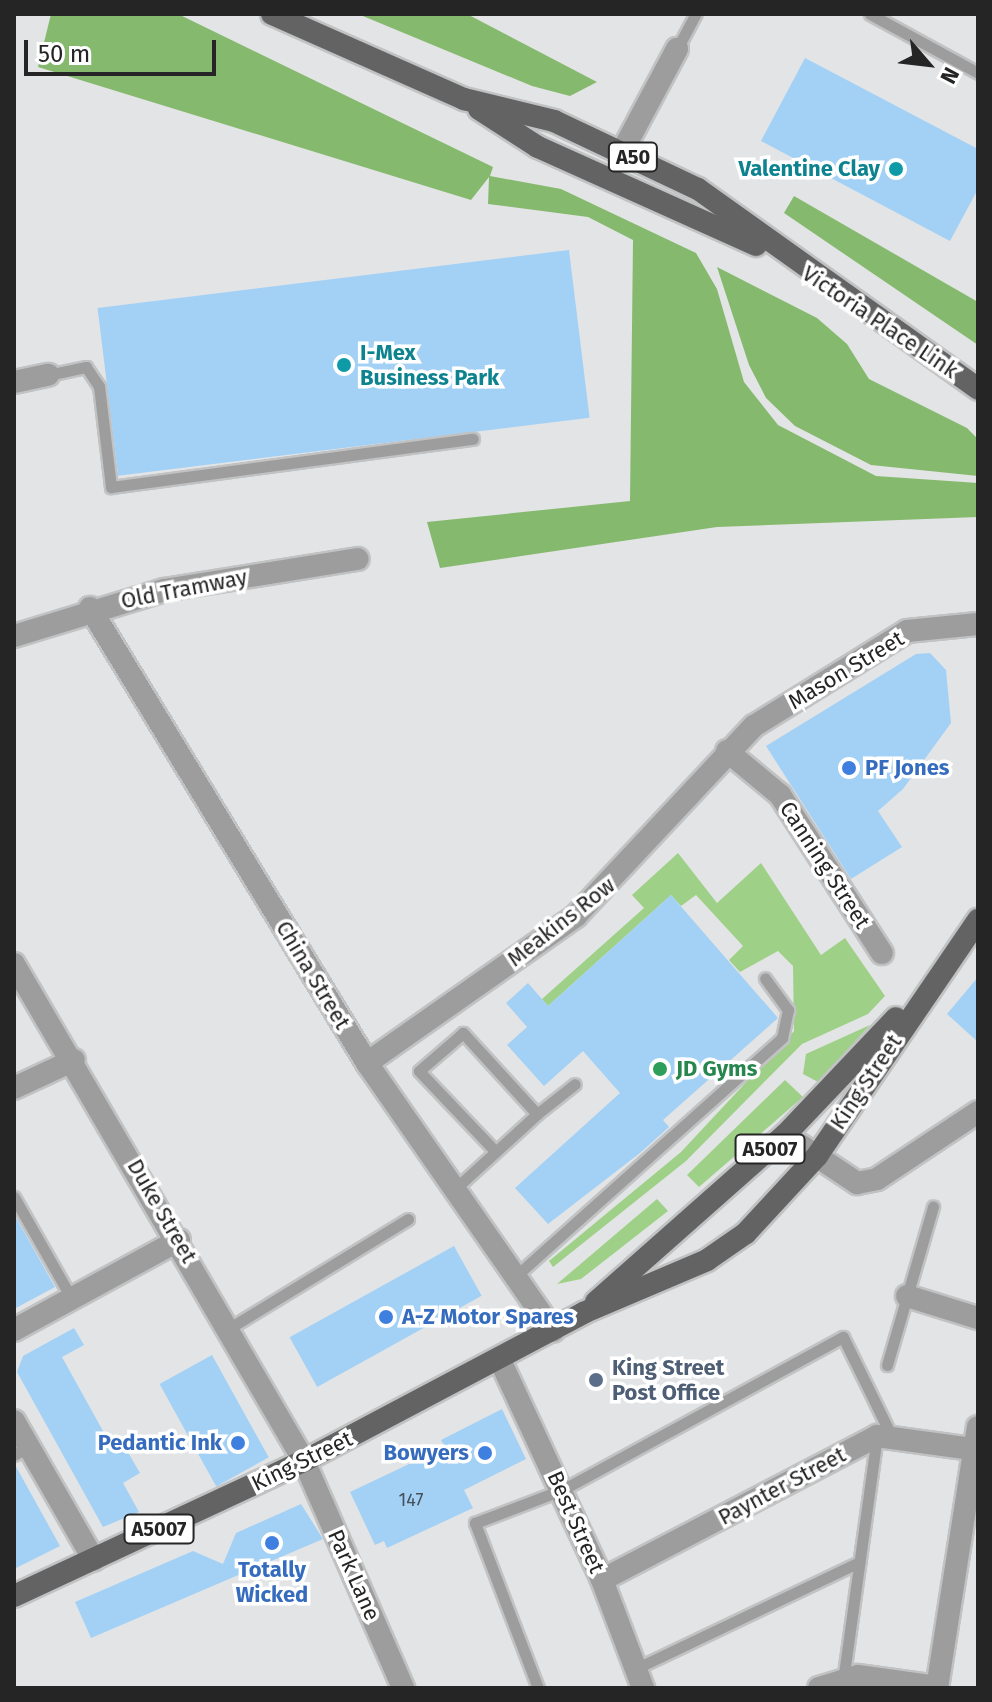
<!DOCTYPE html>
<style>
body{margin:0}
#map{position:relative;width:992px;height:1702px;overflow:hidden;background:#e3e4e5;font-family:"Fira Sans",sans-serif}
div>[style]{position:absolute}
.green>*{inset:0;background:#9ed187}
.forest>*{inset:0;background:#85ba6e}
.building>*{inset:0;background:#a3d1f6;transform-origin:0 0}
.roads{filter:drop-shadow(2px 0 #c1c2c3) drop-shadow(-2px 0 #c1c2c3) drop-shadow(0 2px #c1c2c3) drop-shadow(0 -2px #c1c2c3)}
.service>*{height:11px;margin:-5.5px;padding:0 5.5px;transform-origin:5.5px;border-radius:5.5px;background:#9e9d9d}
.minor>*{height:22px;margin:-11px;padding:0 11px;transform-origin:11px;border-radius:11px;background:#9e9d9d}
.tertiary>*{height:22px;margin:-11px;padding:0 11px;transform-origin:11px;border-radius:11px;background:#9e9d9d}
.primary>*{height:22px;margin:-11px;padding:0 11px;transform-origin:11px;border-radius:11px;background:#646363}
.dots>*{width:22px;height:22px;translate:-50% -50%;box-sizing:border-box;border:4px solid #fff;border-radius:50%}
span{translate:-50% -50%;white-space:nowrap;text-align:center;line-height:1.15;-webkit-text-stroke:7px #fff;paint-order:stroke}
.number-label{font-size:18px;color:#44505a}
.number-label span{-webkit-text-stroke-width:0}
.shield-label span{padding:2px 6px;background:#fff;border:2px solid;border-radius:6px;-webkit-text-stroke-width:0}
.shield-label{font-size:20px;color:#252526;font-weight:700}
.culture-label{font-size:22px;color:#0d838f;font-weight:700}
.right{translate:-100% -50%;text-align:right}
.left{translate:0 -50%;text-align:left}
.street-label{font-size:22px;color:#252526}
.shop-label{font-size:22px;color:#366cbe;font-weight:700}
.leisure-label{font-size:22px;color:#27864d;font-weight:700}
.service-label{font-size:22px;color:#4e5e75;font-weight:700}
.frame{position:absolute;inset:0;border:16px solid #252526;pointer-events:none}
.north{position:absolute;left:888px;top:24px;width:80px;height:80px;-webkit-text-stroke:6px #fff;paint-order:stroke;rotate:118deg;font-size:22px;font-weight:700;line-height:32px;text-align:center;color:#252526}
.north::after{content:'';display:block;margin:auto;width:28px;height:36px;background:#252526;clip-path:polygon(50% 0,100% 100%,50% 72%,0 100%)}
.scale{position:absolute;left:24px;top:40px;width:192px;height:36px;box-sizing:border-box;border:4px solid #252526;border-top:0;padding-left:10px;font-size:24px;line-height:28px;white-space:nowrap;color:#252526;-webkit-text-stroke:6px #fff;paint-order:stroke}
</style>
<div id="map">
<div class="green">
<div style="clip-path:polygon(678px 853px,717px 903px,761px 863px,821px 955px,845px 938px,885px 996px,868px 1014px,802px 1044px,686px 1161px,553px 1267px,549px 1261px,681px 1152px,794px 1031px,793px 966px,778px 951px,740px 972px,729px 960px,743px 946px,696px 895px,681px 906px,671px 895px,548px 1006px,542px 999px,644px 908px,632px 895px)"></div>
<div style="clip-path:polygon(870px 1025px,818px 1082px,803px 1074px,806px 1054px)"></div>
<div style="clip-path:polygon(785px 1080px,803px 1097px,699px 1187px,687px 1175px)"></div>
<div style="clip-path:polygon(657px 1199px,668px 1211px,581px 1279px,557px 1284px)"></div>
</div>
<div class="forest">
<div style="clip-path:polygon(51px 14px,178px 14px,493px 167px,490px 176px,561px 189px,696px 253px,717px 289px,744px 382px,778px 425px,876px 476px,978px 483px,978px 517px,717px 527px,440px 568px,427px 522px,630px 501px,633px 240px,588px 217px,488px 204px,489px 177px,471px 200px,38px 67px)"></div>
<div style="clip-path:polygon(358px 14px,467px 14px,597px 82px,570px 96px,532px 86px)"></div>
<div style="clip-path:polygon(794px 196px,978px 302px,978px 345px,784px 213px)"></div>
<div style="clip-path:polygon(717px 267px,817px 318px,847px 344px,869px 379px,967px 428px,978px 439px,978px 476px,871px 465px,795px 426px,766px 398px,749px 365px)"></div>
</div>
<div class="building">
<div style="clip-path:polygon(805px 58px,978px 149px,978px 189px,950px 241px,761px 141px)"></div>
<div style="left:569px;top:250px;width:169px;height:475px;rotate:83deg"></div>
<div style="clip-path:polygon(930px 653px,946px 670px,951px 723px,903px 789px,878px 811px,902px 847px,851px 879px,766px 746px,916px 654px)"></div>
<div style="clip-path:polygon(671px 895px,778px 1018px,663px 1120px,669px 1127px,640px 1153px,548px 1224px,515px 1188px,620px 1093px,583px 1051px,544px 1086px,507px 1045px,527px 1027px,506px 1003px,528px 983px,548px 1006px)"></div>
<div style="clip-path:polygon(978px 977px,978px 1042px,947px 1014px)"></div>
<div style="clip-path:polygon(14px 1214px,55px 1287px,14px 1309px)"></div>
<div style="left:454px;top:1246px;width:57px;height:188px;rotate:61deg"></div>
<div style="clip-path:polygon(74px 1328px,84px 1345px,62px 1357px,108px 1440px,118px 1435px,140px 1473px,123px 1483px,139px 1512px,103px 1527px,17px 1372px,23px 1356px)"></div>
<div style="left:212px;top:1355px;width:117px;height:60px;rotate:61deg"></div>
<div style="clip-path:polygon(502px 1409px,526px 1459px,464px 1490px,473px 1508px,387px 1548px,384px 1541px,375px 1545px,350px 1492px,445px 1447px,441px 1440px)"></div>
<div style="clip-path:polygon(14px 1463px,60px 1546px,14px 1569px)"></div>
<div style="clip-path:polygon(301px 1504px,323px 1539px,91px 1638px,75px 1602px,193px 1551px,223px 1564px,236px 1533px)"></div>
</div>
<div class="roads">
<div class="service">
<div style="left:870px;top:14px;width:123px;rotate:28.6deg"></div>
<div style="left:677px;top:49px;width:40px;rotate:-62deg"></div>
<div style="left:48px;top:375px;width:39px;rotate:-12deg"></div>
<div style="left:86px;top:367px;width:23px;rotate:56deg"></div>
<div style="left:99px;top:386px;width:102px;rotate:83.2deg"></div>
<div style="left:111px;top:487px;width:365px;rotate:-7.6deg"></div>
<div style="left:537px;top:1114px;width:48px;rotate:-38.3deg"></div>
<div style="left:456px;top:1188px;width:110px;rotate:-42.4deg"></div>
<div style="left:537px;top:1114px;width:110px;rotate:-132.4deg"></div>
<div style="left:463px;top:1033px;width:58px;rotate:139.2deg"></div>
<div style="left:419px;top:1071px;width:109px;rotate:46.5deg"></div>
<div style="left:14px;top:1197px;width:117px;rotate:60.4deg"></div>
<div style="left:517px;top:1275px;width:356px;rotate:-41.8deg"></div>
<div style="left:782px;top:1038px;width:29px;rotate:-78deg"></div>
<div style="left:788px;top:1010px;width:39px;rotate:-126deg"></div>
<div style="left:228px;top:1329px;width:211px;rotate:-31.4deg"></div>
<div style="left:887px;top:1365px;width:165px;rotate:-73.8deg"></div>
<div style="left:14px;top:1455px;width:16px;rotate:-30deg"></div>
<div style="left:635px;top:1669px;width:248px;rotate:-25.5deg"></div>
<div style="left:843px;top:1681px;width:246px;rotate:-82.1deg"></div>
<div style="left:538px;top:1688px;width:177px;rotate:-110.9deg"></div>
<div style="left:475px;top:1523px;width:93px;rotate:-20.8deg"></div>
<div style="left:562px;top:1490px;width:320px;rotate:-28.6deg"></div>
<div style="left:843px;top:1337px;width:109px;rotate:63.9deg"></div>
</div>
<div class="minor">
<div style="left:622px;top:152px;width:117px;rotate:-61.9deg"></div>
<div style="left:14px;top:382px;width:35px;rotate:-12deg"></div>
<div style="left:90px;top:608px;width:533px;rotate:58.67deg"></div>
<div style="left:367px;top:1063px;width:326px;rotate:55.2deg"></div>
<div style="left:14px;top:636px;width:157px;rotate:-17deg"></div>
<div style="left:164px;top:590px;width:196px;rotate:-9.1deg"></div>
<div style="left:727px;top:751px;width:69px;rotate:39.7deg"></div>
<div style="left:780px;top:795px;width:188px;rotate:57.2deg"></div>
<div style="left:367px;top:1063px;width:256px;rotate:-35.1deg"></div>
<div style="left:576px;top:916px;width:260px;rotate:-46.9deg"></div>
<div style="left:754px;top:726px;width:180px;rotate:-31.8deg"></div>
<div style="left:907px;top:631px;width:71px;rotate:-5.6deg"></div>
<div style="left:14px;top:1088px;width:66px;rotate:-25deg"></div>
<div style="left:785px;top:1135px;width:87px;rotate:33.7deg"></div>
<div style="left:857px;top:1183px;width:20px;rotate:-11deg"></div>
<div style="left:877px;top:1179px;width:121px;rotate:-33.6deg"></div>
<div style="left:907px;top:1296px;width:74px;rotate:17.2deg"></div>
<div style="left:14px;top:1330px;width:188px;rotate:-28.6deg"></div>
<div style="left:500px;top:1360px;width:242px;rotate:65.1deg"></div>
<div style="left:602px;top:1580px;width:116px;rotate:69.2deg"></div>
<div style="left:14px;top:1421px;width:160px;rotate:60.1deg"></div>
<div style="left:304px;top:1461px;width:248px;rotate:66.4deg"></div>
<div style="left:602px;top:1580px;width:310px;rotate:-27.6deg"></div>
<div style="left:877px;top:1436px;width:96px;rotate:7.8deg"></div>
<div style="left:819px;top:1688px;width:41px;rotate:-17.1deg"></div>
<div style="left:858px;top:1676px;width:80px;rotate:7.9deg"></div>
<div style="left:937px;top:1688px;width:264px;rotate:-81.1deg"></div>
</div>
<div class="tertiary">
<div style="left:14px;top:964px;width:575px;rotate:59.74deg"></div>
</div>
<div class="primary">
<div style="left:272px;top:14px;width:210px;rotate:23.9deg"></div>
<div style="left:464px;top:99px;width:93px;rotate:13.7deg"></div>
<div style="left:554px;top:121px;width:159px;rotate:25.3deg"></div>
<div style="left:698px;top:189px;width:344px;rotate:35.5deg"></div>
<div style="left:479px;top:109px;width:70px;rotate:32.8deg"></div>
<div style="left:538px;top:147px;width:239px;rotate:24.2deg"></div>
<div style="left:596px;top:1302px;width:252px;rotate:-41.5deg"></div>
<div style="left:785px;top:1135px;width:161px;rotate:-46.5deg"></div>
<div style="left:14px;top:1596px;width:320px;rotate:-25deg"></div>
<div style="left:304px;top:1461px;width:316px;rotate:-27.9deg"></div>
<div style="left:583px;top:1313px;width:135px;rotate:-23.1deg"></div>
<div style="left:707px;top:1260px;width:47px;rotate:-34.7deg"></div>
<div style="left:746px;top:1233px;width:105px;rotate:-47.3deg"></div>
<div style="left:817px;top:1156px;width:286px;rotate:-55.7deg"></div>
</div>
</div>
<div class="dots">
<div style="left:896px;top:169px;background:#0f9aa8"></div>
<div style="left:344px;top:365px;background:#0f9aa8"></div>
<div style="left:849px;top:768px;background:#3f7fe0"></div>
<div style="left:660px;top:1069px;background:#2e9e5b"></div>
<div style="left:386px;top:1317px;background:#3f7fe0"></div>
<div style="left:596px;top:1380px;background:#5c6f8a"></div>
<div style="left:238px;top:1443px;background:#3f7fe0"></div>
<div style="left:485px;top:1453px;background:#3f7fe0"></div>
<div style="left:272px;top:1543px;background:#3f7fe0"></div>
</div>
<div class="number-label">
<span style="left:411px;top:1500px">147</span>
</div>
<div class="shield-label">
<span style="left:633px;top:157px">A50</span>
<span style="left:770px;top:1149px">A5007</span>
<span style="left:159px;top:1529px">A5007</span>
</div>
<div class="culture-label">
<span class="right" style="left:880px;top:169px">Valentine Clay</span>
<span class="left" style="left:360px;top:365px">I-Mex<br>Business Park</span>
</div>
<div class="street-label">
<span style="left:880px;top:322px;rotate:34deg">Victoria Place Link</span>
<span style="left:184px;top:589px;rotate:-11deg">Old Tramway</span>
<span style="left:846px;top:670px;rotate:-31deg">Mason Street</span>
<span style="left:825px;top:865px;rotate:57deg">Canning Street</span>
<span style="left:561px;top:922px;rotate:-38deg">Meakins Row</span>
<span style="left:313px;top:975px;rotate:59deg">China Street</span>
<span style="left:866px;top:1082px;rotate:-56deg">King Street</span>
<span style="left:162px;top:1211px;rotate:60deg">Duke Street</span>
<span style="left:302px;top:1461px;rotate:-26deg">King Street</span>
<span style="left:782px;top:1486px;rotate:-28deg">Paynter Street</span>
<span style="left:576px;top:1522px;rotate:66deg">Best Street</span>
<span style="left:354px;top:1575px;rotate:66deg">Park Lane</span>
</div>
<div class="shop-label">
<span class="left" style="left:865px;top:768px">PF Jones</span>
<span class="left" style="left:402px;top:1317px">A-Z Motor Spares</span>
<span class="right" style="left:222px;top:1443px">Pedantic Ink</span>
<span class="right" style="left:469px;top:1453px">Bowyers</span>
<span style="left:272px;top:1582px">Totally<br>Wicked</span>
</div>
<div class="leisure-label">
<span class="left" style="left:676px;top:1069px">JD Gyms</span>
</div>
<div class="service-label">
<span class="left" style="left:612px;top:1380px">King Street<br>Post Office</span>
</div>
<div class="frame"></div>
<div class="north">N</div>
<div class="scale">50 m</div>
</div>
